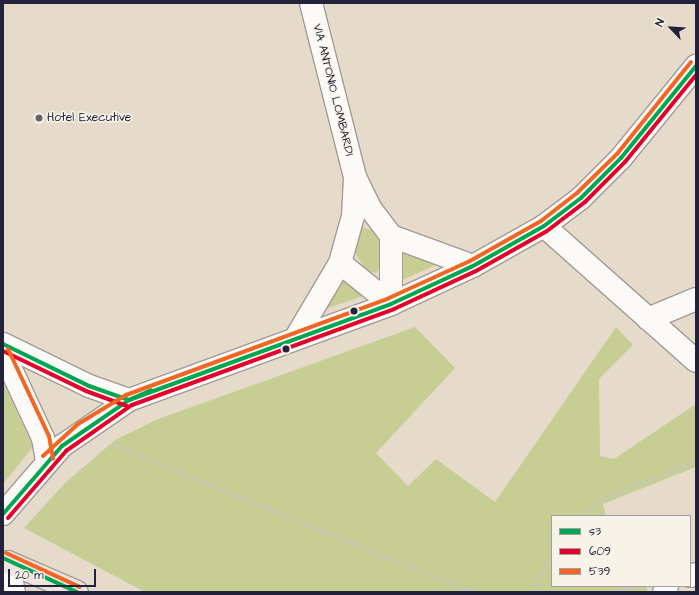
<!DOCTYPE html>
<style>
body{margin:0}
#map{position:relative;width:699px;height:595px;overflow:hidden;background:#e6dbcb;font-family:"Architects Daughter",sans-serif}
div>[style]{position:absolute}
.green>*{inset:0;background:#c7ce94}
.path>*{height:2.5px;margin-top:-1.25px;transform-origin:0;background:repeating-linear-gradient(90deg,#c8c6c4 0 3px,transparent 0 6px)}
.roads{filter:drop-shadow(1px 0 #a19b95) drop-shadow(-1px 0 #a19b95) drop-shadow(0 1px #a19b95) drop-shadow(0 -1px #a19b95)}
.minor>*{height:22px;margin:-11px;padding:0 11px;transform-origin:11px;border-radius:11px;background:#fbfaf7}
.major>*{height:22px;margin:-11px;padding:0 11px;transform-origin:11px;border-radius:11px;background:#eee4dd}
.bus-1>*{height:4px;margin:-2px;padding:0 2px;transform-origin:2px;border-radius:2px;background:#00a651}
.bus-2>*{height:4px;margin:-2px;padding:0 2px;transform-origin:2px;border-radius:2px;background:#e4002b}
.bus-3>*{height:4px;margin:-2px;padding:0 2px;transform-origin:2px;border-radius:2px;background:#f26522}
.dots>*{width:11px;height:11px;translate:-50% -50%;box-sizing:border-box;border:2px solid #f7f3e8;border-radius:50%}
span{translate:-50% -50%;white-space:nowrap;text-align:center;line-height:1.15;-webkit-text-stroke:3px #f7f3e8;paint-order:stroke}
.street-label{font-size:12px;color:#22223b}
.poi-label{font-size:12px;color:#22223b}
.left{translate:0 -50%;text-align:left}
.frame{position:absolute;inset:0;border:4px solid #22223b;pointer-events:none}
.legend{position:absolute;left:551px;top:515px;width:140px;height:72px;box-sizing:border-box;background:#f7f3e8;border:1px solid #a29fa3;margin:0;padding:5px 7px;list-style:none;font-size:12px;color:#22223b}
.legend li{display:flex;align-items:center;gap:8px;height:20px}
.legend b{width:20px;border:1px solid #a29fa3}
.north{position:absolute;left:651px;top:8px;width:40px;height:40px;-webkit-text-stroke:3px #f7f3e8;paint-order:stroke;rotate:295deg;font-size:11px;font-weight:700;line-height:16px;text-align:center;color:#22223b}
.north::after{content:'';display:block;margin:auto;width:14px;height:18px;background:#22223b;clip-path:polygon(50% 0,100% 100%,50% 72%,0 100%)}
.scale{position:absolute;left:8px;top:569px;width:88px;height:18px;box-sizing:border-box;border:2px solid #22223b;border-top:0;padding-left:5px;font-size:12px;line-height:14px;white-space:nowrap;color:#22223b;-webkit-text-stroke:3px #f7f3e8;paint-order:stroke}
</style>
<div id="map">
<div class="green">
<div style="clip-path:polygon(363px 227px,378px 233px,384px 247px,382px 267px,376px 273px,365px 270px,354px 250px,357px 231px)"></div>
<div style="clip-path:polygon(403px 251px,440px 263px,400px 281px)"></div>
<div style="clip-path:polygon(343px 280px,366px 295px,325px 309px)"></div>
<div style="clip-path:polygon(415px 327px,455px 368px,376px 453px,408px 486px,436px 459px,495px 502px,616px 327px,633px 345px,599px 379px,600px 456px,614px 459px,696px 404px,696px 467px,603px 504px,606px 516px,552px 516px,552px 586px,646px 586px,648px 592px,145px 592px,24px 528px,65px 483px,115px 440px,158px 419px)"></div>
<div style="clip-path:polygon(3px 382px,33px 447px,3px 484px)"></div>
</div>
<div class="path">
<div style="left:114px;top:445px;width:388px;rotate:22.3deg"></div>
<div style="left:583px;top:516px;width:22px;rotate:-47deg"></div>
<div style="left:598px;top:500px;width:105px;rotate:-21.7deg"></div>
<div style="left:532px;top:592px;width:40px;rotate:-60.3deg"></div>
<div style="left:610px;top:592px;width:28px;rotate:-13deg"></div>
</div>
<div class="roads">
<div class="minor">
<div style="left:311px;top:3px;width:179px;rotate:75.8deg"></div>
<div style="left:355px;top:177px;width:34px;rotate:64deg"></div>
<div style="left:370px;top:208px;width:35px;rotate:53deg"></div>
<div style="left:391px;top:236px;width:87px;rotate:20.1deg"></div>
<div style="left:544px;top:226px;width:203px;rotate:41.6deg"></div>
<div style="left:340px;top:263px;width:65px;rotate:38.8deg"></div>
<div style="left:391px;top:304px;width:68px;rotate:-90deg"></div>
<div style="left:648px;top:319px;width:52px;rotate:-22.6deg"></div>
<div style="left:295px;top:339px;width:88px;rotate:-59.4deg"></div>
<div style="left:340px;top:263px;width:49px;rotate:-74.5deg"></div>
<div style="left:353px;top:216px;width:36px;rotate:-87deg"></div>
<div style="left:3px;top:344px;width:96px;rotate:26deg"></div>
<div style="left:89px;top:386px;width:42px;rotate:19.3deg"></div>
<div style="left:3px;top:352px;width:95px;rotate:65.1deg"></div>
<div style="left:43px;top:438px;width:22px;rotate:80deg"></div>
<div style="left:3px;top:514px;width:90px;rotate:-49.1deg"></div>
<div style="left:62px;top:446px;width:81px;rotate:-34.5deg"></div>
<div style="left:129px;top:400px;width:279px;rotate:-20.1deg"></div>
<div style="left:391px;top:304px;width:90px;rotate:-24.9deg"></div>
<div style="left:473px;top:266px;width:81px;rotate:-29.4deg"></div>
<div style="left:544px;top:226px;width:46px;rotate:-37.1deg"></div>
<div style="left:581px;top:198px;width:57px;rotate:-45deg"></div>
<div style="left:621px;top:158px;width:119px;rotate:-50.8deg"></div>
<div style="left:8px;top:562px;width:31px;rotate:79deg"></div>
<div style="left:690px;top:576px;width:6px;rotate:-18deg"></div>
<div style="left:664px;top:592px;width:7px;rotate:-63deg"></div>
</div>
<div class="major">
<div style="left:8px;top:562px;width:75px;rotate:23.5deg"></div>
</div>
</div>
<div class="bus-1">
<div style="left:3px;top:344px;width:96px;rotate:26deg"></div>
<div style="left:89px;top:386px;width:42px;rotate:19.3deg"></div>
<div style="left:129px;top:400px;width:24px;rotate:-24deg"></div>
<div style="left:3px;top:514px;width:90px;rotate:-49.1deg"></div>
<div style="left:62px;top:446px;width:81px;rotate:-34.5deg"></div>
<div style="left:129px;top:400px;width:279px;rotate:-20.1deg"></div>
<div style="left:391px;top:304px;width:90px;rotate:-24.9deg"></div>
<div style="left:473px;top:266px;width:81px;rotate:-29.4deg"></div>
<div style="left:544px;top:226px;width:46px;rotate:-37.1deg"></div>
<div style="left:581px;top:198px;width:57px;rotate:-45deg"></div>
<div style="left:621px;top:158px;width:119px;rotate:-50.8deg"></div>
<div style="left:3px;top:558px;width:81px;rotate:24.7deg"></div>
</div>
<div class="bus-2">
<div style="left:3px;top:351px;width:92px;rotate:25.7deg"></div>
<div style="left:86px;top:391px;width:44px;rotate:20.1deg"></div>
<div style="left:8px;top:518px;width:89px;rotate:-49.1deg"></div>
<div style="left:66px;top:451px;width:80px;rotate:-34.9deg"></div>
<div style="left:132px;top:405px;width:279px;rotate:-20.1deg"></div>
<div style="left:394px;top:309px;width:90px;rotate:-24.9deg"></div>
<div style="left:476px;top:271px;width:81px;rotate:-29.4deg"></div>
<div style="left:547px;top:231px;width:48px;rotate:-37.3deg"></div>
<div style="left:585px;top:202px;width:57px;rotate:-45deg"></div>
<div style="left:625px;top:162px;width:112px;rotate:-50.8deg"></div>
</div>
<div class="bus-3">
<div style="left:8px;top:349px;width:96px;rotate:64.8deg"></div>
<div style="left:49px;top:436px;width:23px;rotate:80deg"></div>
<div style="left:43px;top:456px;width:47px;rotate:-42.4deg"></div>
<div style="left:78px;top:424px;width:56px;rotate:-31.1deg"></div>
<div style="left:126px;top:395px;width:280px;rotate:-20.2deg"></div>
<div style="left:389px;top:298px;width:89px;rotate:-24.6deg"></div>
<div style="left:470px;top:261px;width:81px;rotate:-29.4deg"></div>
<div style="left:541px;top:221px;width:46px;rotate:-37.9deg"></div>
<div style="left:577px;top:193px;width:56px;rotate:-44.3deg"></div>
<div style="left:617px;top:154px;width:118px;rotate:-51.2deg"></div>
<div style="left:6px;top:553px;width:81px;rotate:24.7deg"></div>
</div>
<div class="dots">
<div style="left:39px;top:118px;background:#67636d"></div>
<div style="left:354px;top:311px;background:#22223b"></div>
<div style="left:286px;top:349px;background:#22223b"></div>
</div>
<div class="street-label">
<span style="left:333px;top:90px;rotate:76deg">VIA ANTONIO LOMBARDI</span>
</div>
<div class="poi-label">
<span class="left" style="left:47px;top:118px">Hotel Executive</span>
</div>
<div class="frame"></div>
<ul class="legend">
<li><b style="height:5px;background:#00a651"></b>s3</li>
<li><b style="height:5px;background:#e4002b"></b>609</li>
<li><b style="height:5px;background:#f26522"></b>539</li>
</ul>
<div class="north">N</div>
<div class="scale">20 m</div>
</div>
